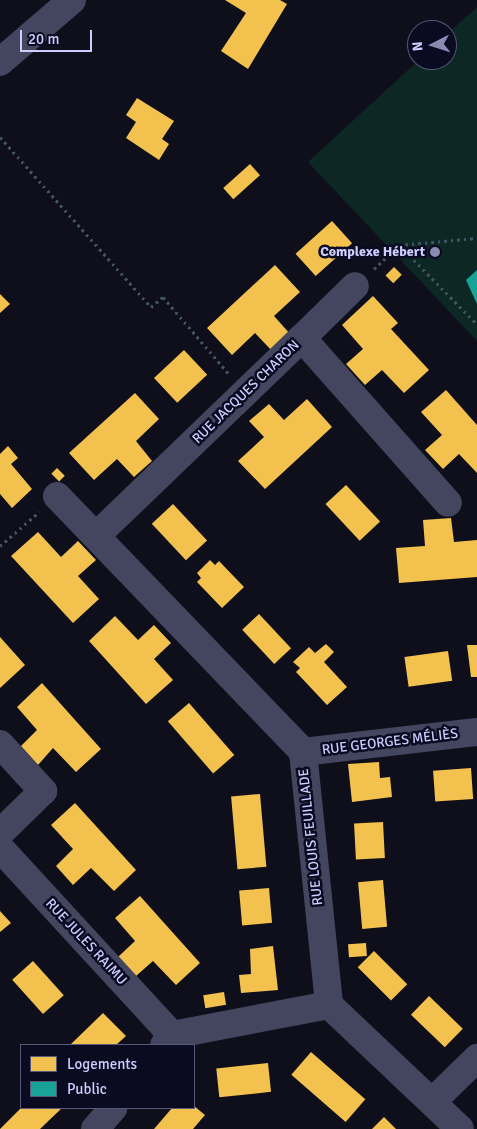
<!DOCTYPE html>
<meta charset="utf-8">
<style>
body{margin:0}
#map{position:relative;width:477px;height:1129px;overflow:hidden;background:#0f0f1c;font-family:Signika,sans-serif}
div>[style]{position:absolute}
.green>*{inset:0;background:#0d2824}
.homes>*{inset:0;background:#f2c14e;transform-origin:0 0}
.public>*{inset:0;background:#17a398}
.path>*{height:3px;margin-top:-1.5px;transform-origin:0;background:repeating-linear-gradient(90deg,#415662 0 2.5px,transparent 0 6.5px)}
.minor>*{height:28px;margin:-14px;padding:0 14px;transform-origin:14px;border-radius:14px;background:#43465e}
.dots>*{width:14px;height:14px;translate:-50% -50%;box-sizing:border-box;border:2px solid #0a0a21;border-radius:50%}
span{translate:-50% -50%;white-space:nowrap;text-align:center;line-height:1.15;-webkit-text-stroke:5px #0a0a21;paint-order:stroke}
.poi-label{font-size:14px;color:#cbceff;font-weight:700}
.right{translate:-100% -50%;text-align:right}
.street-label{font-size:14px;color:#cbceff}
.legend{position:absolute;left:20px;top:1044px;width:175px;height:65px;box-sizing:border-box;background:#0a0a21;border:1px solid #57587a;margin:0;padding:6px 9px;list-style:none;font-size:15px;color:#cbceff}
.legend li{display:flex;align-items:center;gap:10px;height:25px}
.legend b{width:25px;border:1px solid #57587a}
.north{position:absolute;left:407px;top:20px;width:50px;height:50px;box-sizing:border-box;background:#0a0a21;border:1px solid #57587a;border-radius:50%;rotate:265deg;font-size:14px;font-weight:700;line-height:20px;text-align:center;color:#cbceff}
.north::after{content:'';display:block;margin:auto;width:18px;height:22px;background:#898bb0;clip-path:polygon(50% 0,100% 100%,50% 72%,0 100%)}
.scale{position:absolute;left:20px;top:30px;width:72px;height:22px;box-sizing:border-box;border:2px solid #cbceff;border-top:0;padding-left:6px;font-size:15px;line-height:18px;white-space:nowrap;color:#cbceff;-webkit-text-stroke:4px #0a0a21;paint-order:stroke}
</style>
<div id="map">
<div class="green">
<div style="clip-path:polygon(477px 7px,477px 341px,308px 162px,419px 60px,447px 60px,447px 34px)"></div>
</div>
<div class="homes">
<div style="clip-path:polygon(225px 0,280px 0,287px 4px,248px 69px,221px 51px,246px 13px)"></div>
<div style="clip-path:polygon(137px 98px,174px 121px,162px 139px,169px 144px,159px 160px,126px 138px,136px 122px,126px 115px)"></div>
<div style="left:250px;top:164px;width:15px;height:36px;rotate:48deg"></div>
<div style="left:332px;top:221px;width:30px;height:49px;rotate:48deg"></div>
<div style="clip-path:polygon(275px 265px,300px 292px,274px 316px,291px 335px,273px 352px,255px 333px,232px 355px,207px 328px)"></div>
<div style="left:394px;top:267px;width:11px;height:12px;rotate:45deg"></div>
<div style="clip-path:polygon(0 294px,10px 304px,0 313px)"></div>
<div style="clip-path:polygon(373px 296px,398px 323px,391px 329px,429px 370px,404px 393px,382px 370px,365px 385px,346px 364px,363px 349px,342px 325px)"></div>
<div style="left:184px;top:350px;width:34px;height:41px;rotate:47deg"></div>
<div style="clip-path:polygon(446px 390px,477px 425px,477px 473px,459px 454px,443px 469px,425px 450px,442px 435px,421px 412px)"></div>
<div style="clip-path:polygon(135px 393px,159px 419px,136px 441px,152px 461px,134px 477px,117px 459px,94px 480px,69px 453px)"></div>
<div style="clip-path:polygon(307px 399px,332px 427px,265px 489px,238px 461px,264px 437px,249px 421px,269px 404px,284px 420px)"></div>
<div style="clip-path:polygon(8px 446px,18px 458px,11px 464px,32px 489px,12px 508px,0 494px,0 454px)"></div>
<div style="left:57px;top:468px;width:11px;height:8px;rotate:45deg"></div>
<div style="left:346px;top:485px;width:50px;height:28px;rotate:47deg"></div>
<div style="left:173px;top:504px;width:50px;height:29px;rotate:47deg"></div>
<div style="clip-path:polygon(451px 518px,454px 542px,477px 540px,477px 577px,399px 583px,396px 548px,425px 546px,423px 520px)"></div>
<div style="clip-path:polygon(38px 532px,61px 557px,78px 541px,96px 560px,78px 576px,99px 599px,73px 623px,11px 556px)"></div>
<div style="clip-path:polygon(210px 560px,215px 565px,219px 561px,244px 587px,222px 608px,197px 582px,201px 578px,197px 573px)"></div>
<div style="left:259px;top:614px;width:47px;height:23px;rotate:47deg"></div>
<div style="clip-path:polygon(115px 616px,138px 640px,154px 625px,171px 643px,154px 659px,173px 680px,146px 704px,89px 641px)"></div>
<div style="clip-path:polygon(0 637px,25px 665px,0 688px)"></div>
<div style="clip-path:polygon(326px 644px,334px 652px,324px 662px,347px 687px,327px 705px,296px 672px,300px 668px,293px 662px,309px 647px,315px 653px)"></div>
<div style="clip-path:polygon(467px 645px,477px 645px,477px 677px,471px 677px)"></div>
<div style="left:448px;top:651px;width:30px;height:44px;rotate:82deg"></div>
<div style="clip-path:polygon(42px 683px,101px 749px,76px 772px,53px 748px,38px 765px,21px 746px,37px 730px,17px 707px)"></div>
<div style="left:189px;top:703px;width:69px;height:28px;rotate:49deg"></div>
<div style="clip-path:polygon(379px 762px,380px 778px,390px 777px,392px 797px,352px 802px,348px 764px)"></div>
<div style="left:471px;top:768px;width:31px;height:38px;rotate:86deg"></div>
<div style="left:260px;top:794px;width:73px;height:29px;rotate:85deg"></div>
<div style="clip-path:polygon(75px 803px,136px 870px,114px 891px,91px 868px,73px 885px,56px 866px,73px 849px,51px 825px)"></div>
<div style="left:383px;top:822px;width:36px;height:29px;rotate:87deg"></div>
<div style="left:383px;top:880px;width:47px;height:25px;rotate:85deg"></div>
<div style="left:269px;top:888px;width:35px;height:30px;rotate:85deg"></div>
<div style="clip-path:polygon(140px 896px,200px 963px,176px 985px,153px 961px,136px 976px,118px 957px,135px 941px,115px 918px)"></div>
<div style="clip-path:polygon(0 911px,11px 923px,0 932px)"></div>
<div style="left:366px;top:943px;width:13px;height:18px;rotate:86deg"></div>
<div style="clip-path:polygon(273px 946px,278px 990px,241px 993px,239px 975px,251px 974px,250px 949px)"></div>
<div style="left:374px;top:951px;width:47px;height:23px;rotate:45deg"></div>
<div style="left:33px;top:961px;width:46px;height:28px;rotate:48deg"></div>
<div style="left:224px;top:992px;width:13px;height:21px;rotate:81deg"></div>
<div style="left:429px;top:996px;width:47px;height:26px;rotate:44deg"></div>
<div style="clip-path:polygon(103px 1013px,126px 1036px,116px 1045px,70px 1045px)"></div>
<div style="left:311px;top:1052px;width:72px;height:30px;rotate:41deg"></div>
<div style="left:268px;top:1063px;width:29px;height:52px;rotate:84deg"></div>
<div style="clip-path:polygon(194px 1106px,205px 1115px,193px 1129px,154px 1129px,172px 1108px)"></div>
<div style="clip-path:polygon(21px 1108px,62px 1108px,40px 1129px,0 1129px)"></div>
<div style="clip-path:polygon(384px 1117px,396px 1129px,372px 1129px)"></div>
</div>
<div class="public">
<div style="clip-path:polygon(477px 270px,477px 304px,466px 280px)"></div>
</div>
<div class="path">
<div style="left:0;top:137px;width:227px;rotate:48.4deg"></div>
<div style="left:151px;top:307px;width:16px;rotate:-40deg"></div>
<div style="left:163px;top:297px;width:101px;rotate:49.4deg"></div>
<div style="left:400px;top:246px;width:110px;rotate:45.4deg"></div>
<div style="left:374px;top:269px;width:35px;rotate:-44deg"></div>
<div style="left:399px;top:245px;width:78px;rotate:-5.1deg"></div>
<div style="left:0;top:546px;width:52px;rotate:-41.1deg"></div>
</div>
<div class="minor">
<div style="left:0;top:62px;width:95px;rotate:-40.7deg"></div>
<div style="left:302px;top:338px;width:74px;rotate:-44.5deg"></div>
<div style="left:57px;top:496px;width:355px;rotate:46.1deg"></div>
<div style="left:303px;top:752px;width:254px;rotate:84.1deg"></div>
<div style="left:329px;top:1005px;width:180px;rotate:43.4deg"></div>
<div style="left:96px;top:536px;width:286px;rotate:-43.9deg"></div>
<div style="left:302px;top:338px;width:220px;rotate:48.5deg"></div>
<div style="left:0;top:744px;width:64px;rotate:47.5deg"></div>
<div style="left:43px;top:791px;width:60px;rotate:135.7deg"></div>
<div style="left:303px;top:752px;width:175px;rotate:-6.6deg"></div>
<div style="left:0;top:848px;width:254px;rotate:47.4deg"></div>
<div style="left:164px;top:1045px;width:13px;rotate:-51deg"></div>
<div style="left:172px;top:1035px;width:160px;rotate:-10.8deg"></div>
<div style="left:433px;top:1101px;width:62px;rotate:-44.3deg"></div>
<div style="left:95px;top:1129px;width:28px;rotate:-49deg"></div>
</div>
<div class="dots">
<div style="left:435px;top:252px;background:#898bb0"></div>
</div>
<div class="poi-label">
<span class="right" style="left:425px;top:252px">Complexe Hébert</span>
</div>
<div class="street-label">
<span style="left:246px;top:392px;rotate:-44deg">RUE JACQUES CHARON</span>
<span style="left:390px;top:742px;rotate:-7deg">RUE GEORGES MÉLIÈS</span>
<span style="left:311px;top:837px;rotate:-96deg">RUE LOUIS FEUILLADE</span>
<span style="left:86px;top:942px;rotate:47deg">RUE JULES RAIMU</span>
</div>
<ul class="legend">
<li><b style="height:14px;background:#f2c14e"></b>Logements</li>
<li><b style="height:14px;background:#17a398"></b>Public</li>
</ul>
<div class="north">N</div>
<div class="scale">20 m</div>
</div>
